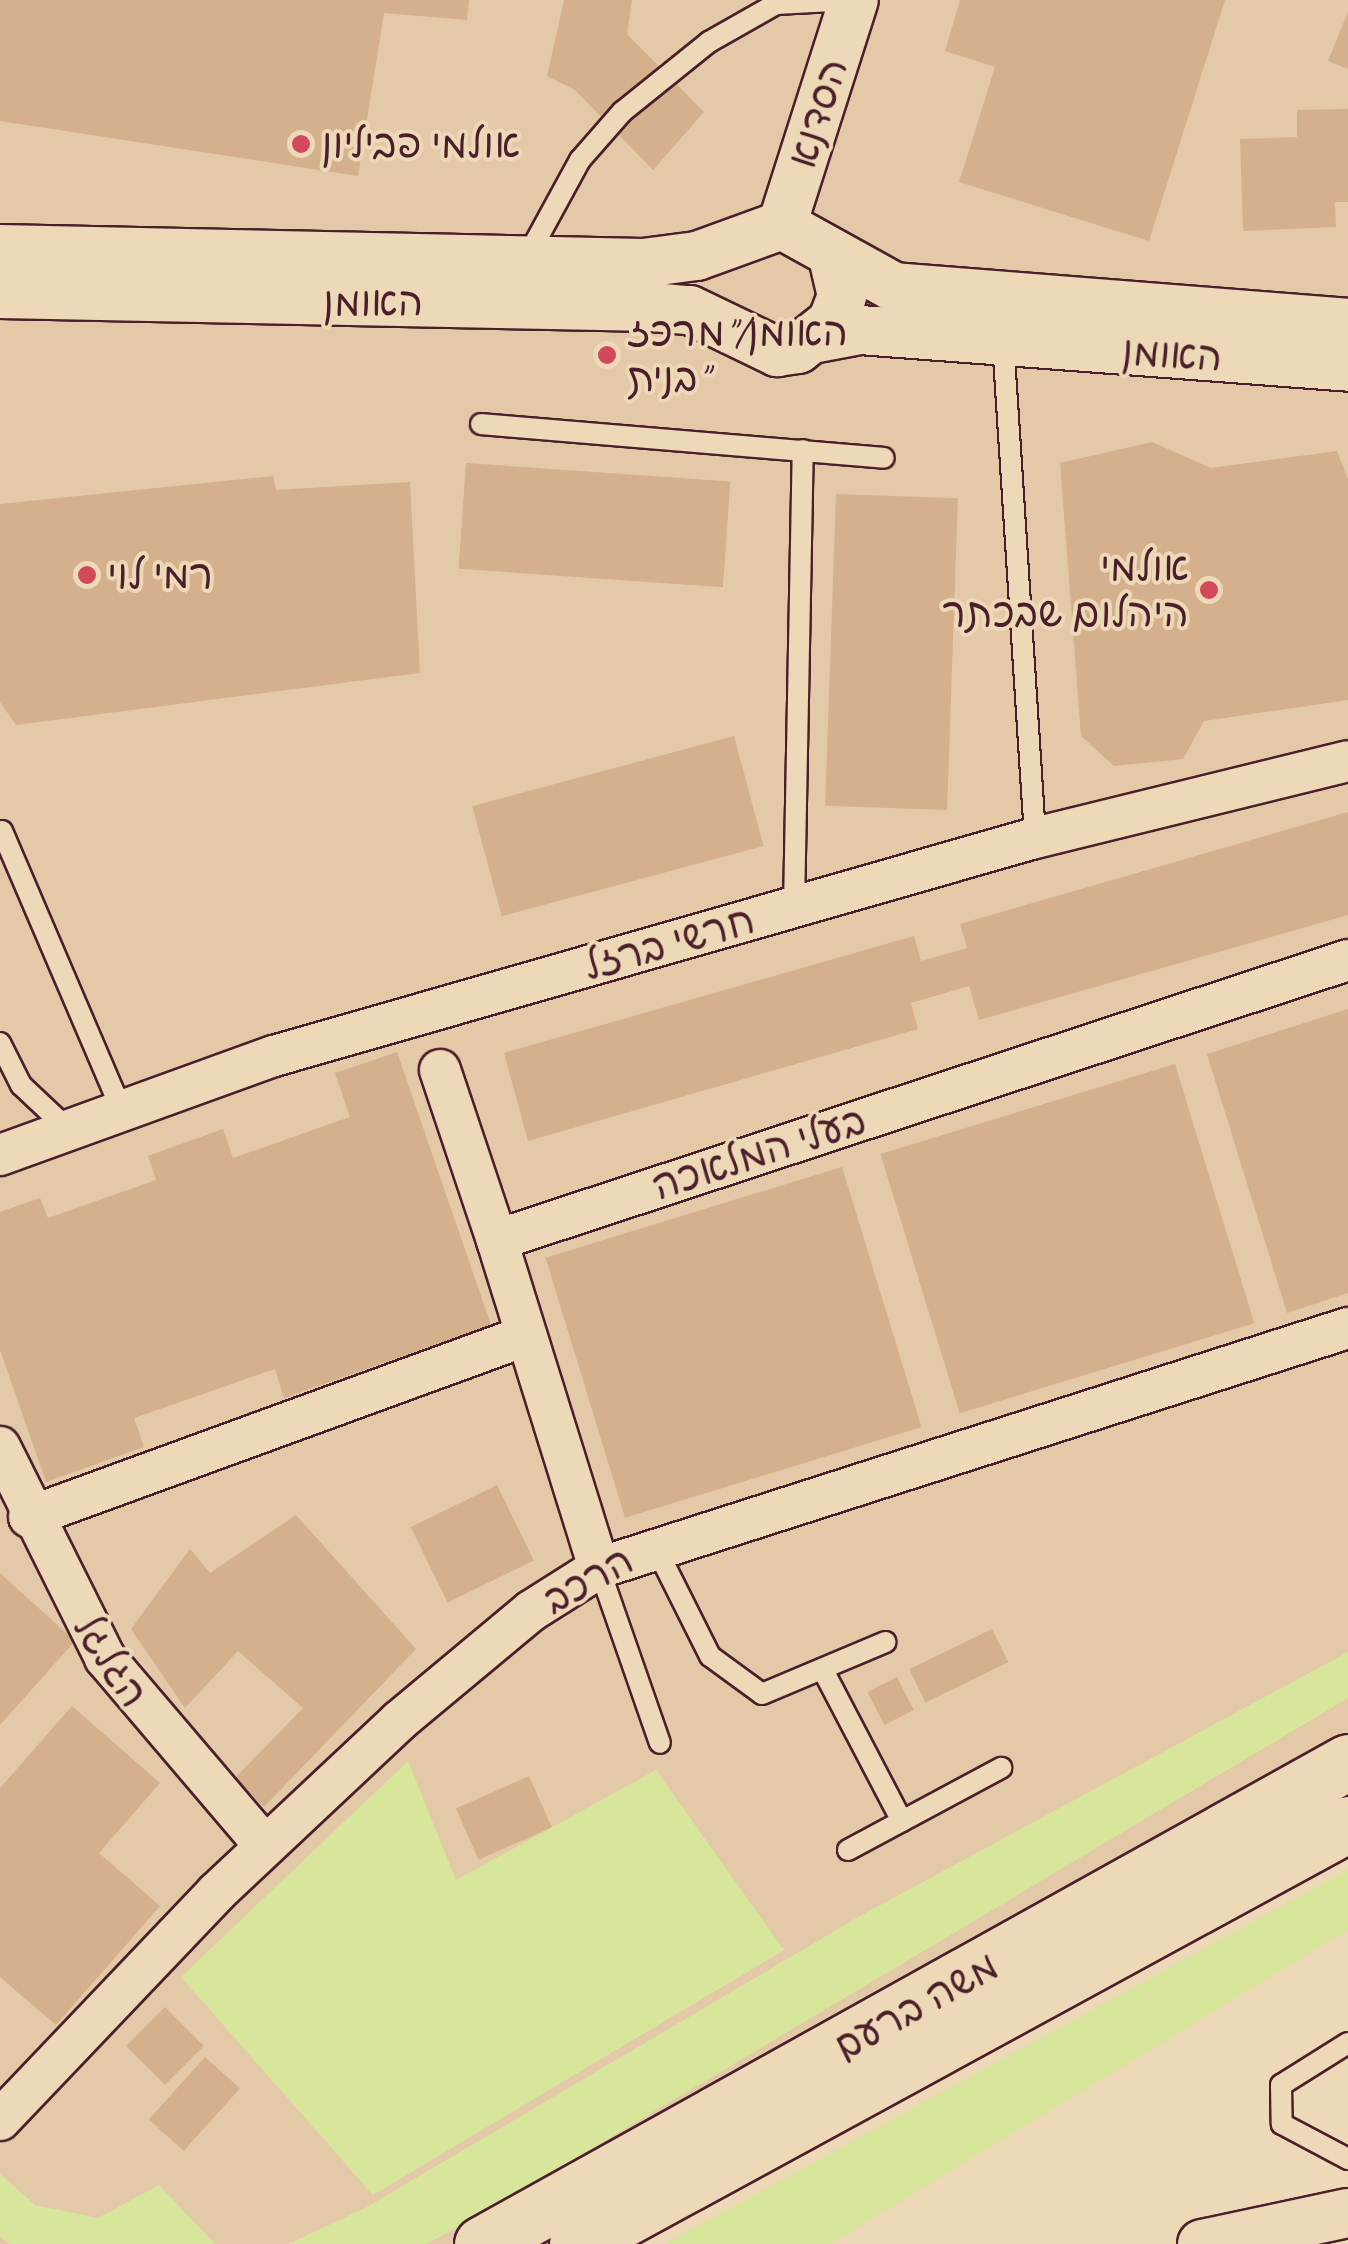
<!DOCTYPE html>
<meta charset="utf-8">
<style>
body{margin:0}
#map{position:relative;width:1348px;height:2244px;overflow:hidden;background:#edd8b7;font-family:Caveat,"Playpen Sans Hebrew",sans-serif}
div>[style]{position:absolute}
.built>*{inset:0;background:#e3c9a7}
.green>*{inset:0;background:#d7e69a}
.building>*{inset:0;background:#d4b08c;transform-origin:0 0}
.roads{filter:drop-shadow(2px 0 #4a1f2b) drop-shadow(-2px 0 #4a1f2b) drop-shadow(0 2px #4a1f2b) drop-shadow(0 -2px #4a1f2b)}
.service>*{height:20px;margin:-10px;padding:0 10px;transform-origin:10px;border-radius:10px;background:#edd8b7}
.minor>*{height:40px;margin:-20px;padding:0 20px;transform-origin:20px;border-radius:20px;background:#edd8b7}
.tertiary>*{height:48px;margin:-24px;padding:0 24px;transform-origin:24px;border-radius:24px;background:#edd8b7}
.secondary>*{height:55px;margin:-27.5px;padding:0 27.5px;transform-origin:27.5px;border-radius:27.5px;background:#edd8b7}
.dots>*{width:28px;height:28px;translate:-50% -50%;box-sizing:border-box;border:5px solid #edd8b7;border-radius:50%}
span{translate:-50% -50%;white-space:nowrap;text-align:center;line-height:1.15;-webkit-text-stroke:8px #edd8b7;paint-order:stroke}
.street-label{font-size:40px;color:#4a1f2b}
.poi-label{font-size:40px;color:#4a1f2b}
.left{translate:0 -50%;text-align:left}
.right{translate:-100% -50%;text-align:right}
</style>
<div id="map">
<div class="built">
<div style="clip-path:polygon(0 0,1348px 0,1348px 1752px,450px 2244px,0 2244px)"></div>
</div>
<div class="green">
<div style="clip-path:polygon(1348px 1652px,1348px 1698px,477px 2217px,426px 2244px,288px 2244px,365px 2208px,860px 1916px)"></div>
<div style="clip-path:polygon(408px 1761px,456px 1880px,656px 1770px,784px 1950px,373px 2195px,181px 1977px)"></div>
<div style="clip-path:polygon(1348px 1870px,1348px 1930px,830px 2244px,665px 2244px)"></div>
<div style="clip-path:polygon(0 2174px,35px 2205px,98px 2218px,159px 2185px,215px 2244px,9px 2244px,0 2236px)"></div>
</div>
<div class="building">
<div style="clip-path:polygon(0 0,469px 0,467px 20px,384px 13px,358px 176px,0 121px)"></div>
<div style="clip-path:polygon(564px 0,632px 0,627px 34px,704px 112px,653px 170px,575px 90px,547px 76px)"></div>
<div style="clip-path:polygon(960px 0,1225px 0,1149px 241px,959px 182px,995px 67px,945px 51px)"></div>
<div style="clip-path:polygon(1348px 12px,1348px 69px,1328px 61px)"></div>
<div style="clip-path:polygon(1348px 109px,1348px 202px,1335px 202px,1336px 227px,1243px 231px,1240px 139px,1297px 137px,1297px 110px)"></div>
<div style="clip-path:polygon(1152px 442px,1211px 468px,1337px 451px,1348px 479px,1348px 700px,1204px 721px,1183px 759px,1114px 766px,1081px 736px,1060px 463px)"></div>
<div style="left:466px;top:463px;width:265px;height:106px;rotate:4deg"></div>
<div style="clip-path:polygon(273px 476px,276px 490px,410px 482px,420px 673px,16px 725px,0 702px,0 504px)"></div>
<div style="left:836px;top:494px;width:122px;height:312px;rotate:2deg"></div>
<div style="left:734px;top:736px;width:114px;height:271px;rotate:75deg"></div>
<div style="clip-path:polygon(1348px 812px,1348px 915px,979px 1020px,969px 986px,911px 1003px,918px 1029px,528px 1141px,504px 1053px,914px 936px,921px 961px,967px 948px,960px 924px)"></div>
<div style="clip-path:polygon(1348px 1009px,1348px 1293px,1287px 1313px,1207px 1054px)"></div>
<div style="clip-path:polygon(397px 1052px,491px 1325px,284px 1398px,275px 1369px,134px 1418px,144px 1447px,46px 1482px,0 1350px,0 1212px,40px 1198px,48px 1218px,156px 1180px,148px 1156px,223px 1129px,233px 1158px,350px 1117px,335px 1073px)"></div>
<div style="left:1175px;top:1064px;width:271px;height:308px;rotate:73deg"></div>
<div style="left:842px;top:1167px;width:272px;height:310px;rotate:73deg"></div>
<div style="left:497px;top:1485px;width:84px;height:96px;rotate:64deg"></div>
<div style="clip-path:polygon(296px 1515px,416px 1649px,264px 1807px,235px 1778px,303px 1708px,238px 1651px,185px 1708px,131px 1629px,190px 1549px,210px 1573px)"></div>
<div style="clip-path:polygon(0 1573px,75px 1641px,0 1725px)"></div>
<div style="left:992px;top:1629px;width:37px;height:92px;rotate:64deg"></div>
<div style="left:897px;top:1677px;width:37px;height:33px;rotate:63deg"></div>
<div style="clip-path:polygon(72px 1706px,160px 1783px,99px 1853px,160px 1906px,56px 2025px,0 1977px,0 1788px)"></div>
<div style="left:529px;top:1776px;width:56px;height:80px;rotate:66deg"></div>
<div style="left:165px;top:2007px;width:55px;height:55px;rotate:45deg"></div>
<div style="left:205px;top:2057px;width:47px;height:84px;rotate:42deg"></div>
</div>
<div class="roads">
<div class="service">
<div style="left:526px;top:259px;width:113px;rotate:-61.4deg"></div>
<div style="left:580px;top:160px;width:64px;rotate:-48.8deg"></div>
<div style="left:622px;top:112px;width:112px;rotate:-38.8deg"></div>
<div style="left:709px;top:42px;width:77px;rotate:-29.6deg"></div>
<div style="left:776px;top:4px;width:76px;rotate:-3deg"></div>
<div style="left:1003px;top:341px;width:498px;rotate:86.3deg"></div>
<div style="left:481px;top:424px;width:404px;rotate:4.8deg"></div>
<div style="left:2px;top:831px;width:305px;rotate:66.8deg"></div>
<div style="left:794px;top:907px;width:457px;rotate:-88.9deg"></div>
<div style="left:0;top:1043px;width:47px;rotate:63.4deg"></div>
<div style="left:21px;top:1085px;width:66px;rotate:43.2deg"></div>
<div style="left:655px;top:1546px;width:123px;rotate:63.4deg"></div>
<div style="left:710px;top:1656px;width:64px;rotate:36.2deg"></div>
<div style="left:762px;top:1694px;width:134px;rotate:-22.8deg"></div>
<div style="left:599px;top:1568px;width:185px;rotate:70.8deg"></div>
<div style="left:825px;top:1674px;width:166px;rotate:62.4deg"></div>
<div style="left:848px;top:1850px;width:174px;rotate:-28.2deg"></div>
<div style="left:1348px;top:2043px;width:79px;rotate:147.9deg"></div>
<div style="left:1281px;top:2085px;width:39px;rotate:89deg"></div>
<div style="left:1282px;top:2124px;width:75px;rotate:27.9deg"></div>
</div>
<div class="minor">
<div style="left:440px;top:1070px;width:179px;rotate:71.5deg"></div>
<div style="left:0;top:1155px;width:291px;rotate:-19.9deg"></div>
<div style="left:274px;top:1056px;width:792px;rotate:-15.99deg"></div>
<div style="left:1035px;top:838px;width:322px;rotate:-13.8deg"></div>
<div style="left:0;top:1447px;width:236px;rotate:63.5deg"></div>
<div style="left:105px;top:1658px;width:247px;rotate:49.6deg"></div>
<div style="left:29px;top:1517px;width:528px;rotate:-20.05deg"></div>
<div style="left:599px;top:1568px;width:343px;rotate:-107.3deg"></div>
<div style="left:497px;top:1240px;width:896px;rotate:-18.21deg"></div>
<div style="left:0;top:2120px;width:313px;rotate:-46.4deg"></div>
<div style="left:216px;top:1893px;width:251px;rotate:-43.2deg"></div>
<div style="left:399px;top:1721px;width:172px;rotate:-39.8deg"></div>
<div style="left:531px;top:1611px;width:80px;rotate:-32.3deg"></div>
<div style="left:599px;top:1568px;width:787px;rotate:-17.77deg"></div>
</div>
<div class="tertiary">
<div style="left:782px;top:225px;width:236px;rotate:-72.3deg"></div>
<div style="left:0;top:249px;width:643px;rotate:1.25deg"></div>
<div style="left:643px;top:263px;width:54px;rotate:-7.4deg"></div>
<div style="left:697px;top:256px;width:90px;rotate:-20deg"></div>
<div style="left:782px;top:225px;width:128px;rotate:29deg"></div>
<div style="left:894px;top:287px;width:455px;rotate:4.5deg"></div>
<div style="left:0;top:294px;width:652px;rotate:1.14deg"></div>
<div style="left:652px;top:307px;width:38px;rotate:5deg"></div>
<div style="left:690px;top:310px;width:97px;rotate:25.8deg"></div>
<div style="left:777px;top:352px;width:21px;rotate:-8deg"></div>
<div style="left:798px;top:349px;width:43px;rotate:-38.5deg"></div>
<div style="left:832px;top:322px;width:28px;rotate:-69deg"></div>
<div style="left:842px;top:296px;width:44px;rotate:-103.1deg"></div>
<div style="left:818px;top:338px;width:43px;rotate:-10.8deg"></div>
<div style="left:860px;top:330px;width:489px;rotate:4.3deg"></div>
<div style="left:1202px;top:2244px;width:149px;rotate:-12deg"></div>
</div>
<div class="secondary">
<div style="left:482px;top:2244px;width:991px;rotate:-29.1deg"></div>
<div style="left:577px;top:2244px;width:878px;rotate:-28.58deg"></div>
</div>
</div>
<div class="dots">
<div style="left:301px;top:144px;background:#d1495b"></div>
<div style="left:607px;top:355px;background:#d1495b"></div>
<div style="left:87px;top:575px;background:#d1495b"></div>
<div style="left:1209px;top:590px;background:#d1495b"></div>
</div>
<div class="street-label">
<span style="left:818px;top:113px;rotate:-72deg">הסדנא</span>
<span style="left:373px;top:302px">האומן</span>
<span style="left:1172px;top:354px;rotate:4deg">האומן</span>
<span style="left:669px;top:943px;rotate:-16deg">חרשי ברזל</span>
<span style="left:759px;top:1153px;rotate:-18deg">בעלי המלאכה</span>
<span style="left:588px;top:1580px;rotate:-29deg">הרכב</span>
<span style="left:111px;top:1661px;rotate:57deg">הגלגל</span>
<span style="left:916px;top:2006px;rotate:-29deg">משה ברעם</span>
</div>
<div class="poi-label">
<span class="left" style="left:321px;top:144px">אולמי פביליון</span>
<span class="left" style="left:627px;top:355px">האומן/"מרכז<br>בנית"</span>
<span class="right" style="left:1189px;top:590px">אולמי<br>היהלום שבכתר</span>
<span class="left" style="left:107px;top:575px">רמי לוי</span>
</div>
</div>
